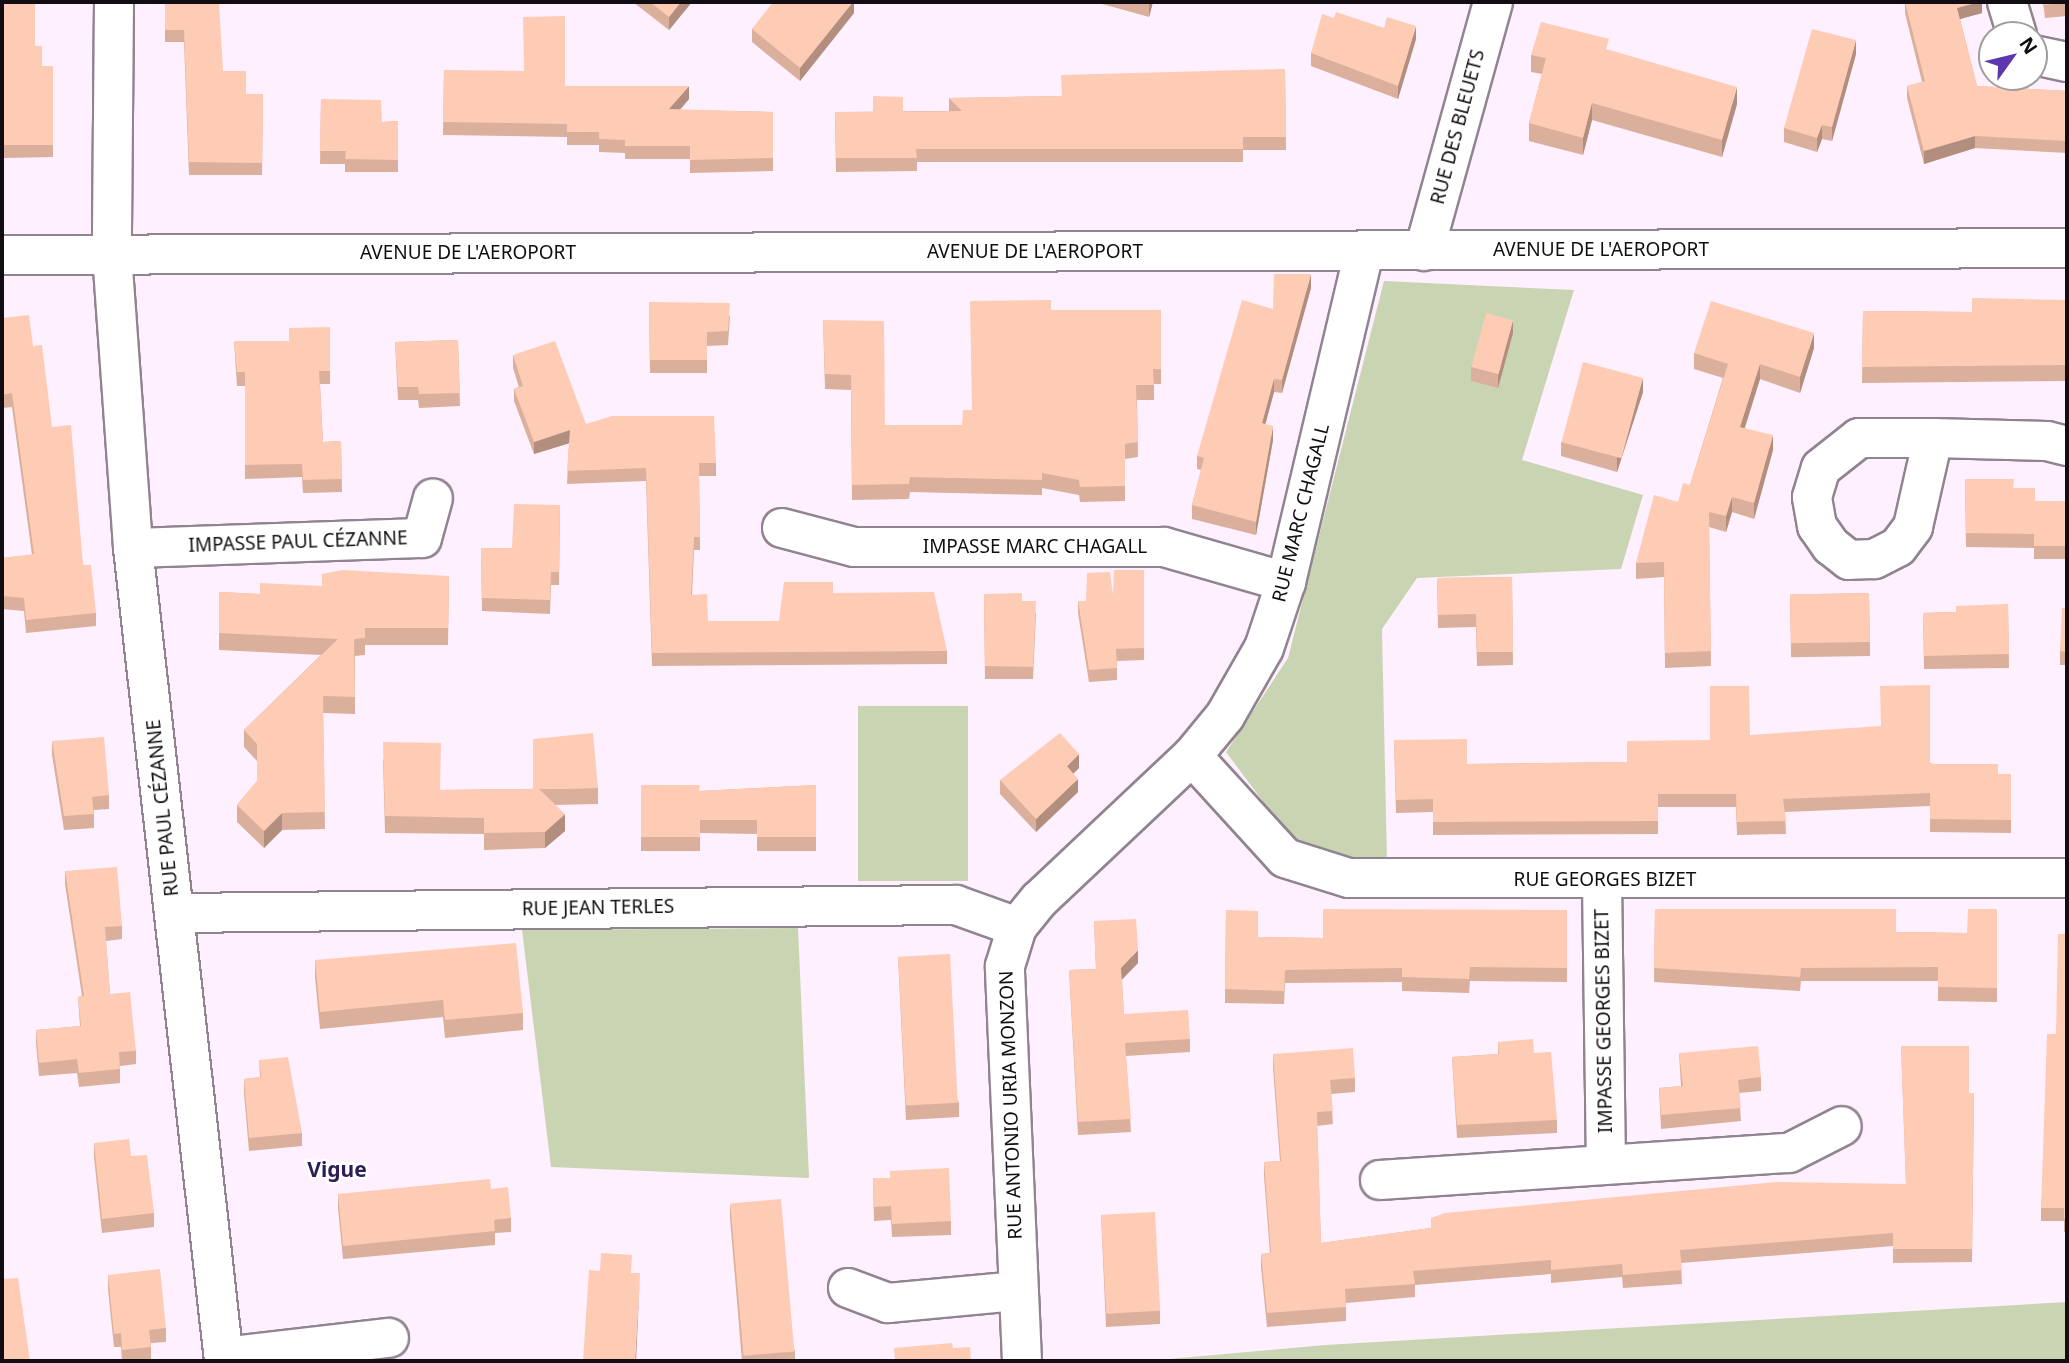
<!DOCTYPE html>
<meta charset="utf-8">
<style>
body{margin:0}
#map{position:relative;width:2069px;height:1363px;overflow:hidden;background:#fef0fe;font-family:"Noto Sans",sans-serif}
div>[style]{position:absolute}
.green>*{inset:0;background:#c9d5b2;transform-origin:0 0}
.roads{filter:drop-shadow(2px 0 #918491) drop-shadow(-2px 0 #918491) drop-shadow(0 2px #918491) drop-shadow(0 -2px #918491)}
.street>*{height:38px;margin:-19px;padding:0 19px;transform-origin:19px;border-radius:19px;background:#fff}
.secondary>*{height:38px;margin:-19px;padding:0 19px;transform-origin:19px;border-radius:19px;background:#fff}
.wall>*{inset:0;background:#daaf9c;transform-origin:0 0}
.shaded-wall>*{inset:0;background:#b28e7f}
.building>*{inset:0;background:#fecbb5;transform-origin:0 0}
span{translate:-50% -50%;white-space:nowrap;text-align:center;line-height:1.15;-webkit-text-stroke:5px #fff;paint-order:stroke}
.street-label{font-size:19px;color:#120d12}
.neighbourhood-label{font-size:21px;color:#2d1d57;font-weight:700}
.frame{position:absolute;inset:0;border:4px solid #120d12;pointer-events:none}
.north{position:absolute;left:1978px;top:21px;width:70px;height:70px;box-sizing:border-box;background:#fff;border:2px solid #a09ea0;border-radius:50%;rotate:56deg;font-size:19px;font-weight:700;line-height:28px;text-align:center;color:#120d12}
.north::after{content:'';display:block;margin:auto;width:24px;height:32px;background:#5d37b0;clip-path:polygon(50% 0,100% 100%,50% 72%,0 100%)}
</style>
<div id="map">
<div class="green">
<div style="clip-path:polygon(1384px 281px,1574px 290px,1522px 460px,1643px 495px,1621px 569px,1417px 578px,1382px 629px,1387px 863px,1314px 859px,1294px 843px,1226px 752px,1288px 658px)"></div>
<div style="left:968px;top:706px;width:175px;height:110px;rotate:90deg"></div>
<div style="clip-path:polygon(798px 928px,809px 1178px,551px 1167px,522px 930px)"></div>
<div style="clip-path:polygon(2067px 1302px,2067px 1361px,1147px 1361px,1325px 1345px)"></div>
</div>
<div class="roads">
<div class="street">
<div style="left:114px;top:2px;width:252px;rotate:90.5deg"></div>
<div style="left:112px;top:254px;width:295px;rotate:85.9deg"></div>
<div style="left:133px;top:548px;width:818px;rotate:83.61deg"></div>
<div style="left:2007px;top:2px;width:34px;rotate:73deg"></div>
<div style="left:2034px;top:55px;width:34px;rotate:12deg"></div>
<div style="left:1424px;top:251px;width:258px;rotate:-74.5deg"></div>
<div style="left:1933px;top:438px;width:91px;rotate:102.7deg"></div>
<div style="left:1913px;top:527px;width:25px;rotate:127deg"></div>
<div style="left:1898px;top:547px;width:27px;rotate:153deg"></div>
<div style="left:1874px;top:559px;width:25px;rotate:178deg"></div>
<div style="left:1849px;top:560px;width:23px;rotate:-142deg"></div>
<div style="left:1831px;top:546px;width:24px;rotate:-125deg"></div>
<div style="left:1817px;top:526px;width:29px;rotate:-100deg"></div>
<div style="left:1812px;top:497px;width:30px;rotate:-73deg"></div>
<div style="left:1821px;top:468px;width:48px;rotate:-38.3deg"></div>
<div style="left:1859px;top:438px;width:74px"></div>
<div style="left:1933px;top:438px;width:114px;rotate:1.5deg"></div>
<div style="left:2047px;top:441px;width:21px;rotate:14deg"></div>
<div style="left:782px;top:528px;width:74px;rotate:14.8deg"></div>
<div style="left:854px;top:547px;width:310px"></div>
<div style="left:1164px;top:547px;width:127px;rotate:16deg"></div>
<div style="left:133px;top:548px;width:289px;rotate:-2deg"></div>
<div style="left:422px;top:538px;width:41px;rotate:-74.6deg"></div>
<div style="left:1192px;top:756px;width:138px;rotate:47.6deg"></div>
<div style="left:1285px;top:858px;width:67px;rotate:17.4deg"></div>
<div style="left:1349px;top:878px;width:718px"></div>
<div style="left:1602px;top:881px;width:280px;rotate:89.2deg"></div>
<div style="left:174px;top:913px;width:782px;rotate:-0.59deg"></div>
<div style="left:956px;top:905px;width:65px;rotate:19.8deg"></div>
<div style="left:1380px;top:1180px;width:410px;rotate:-3.8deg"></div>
<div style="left:1789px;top:1153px;width:59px;rotate:-27deg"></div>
<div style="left:848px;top:1288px;width:43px;rotate:20.6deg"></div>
<div style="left:888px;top:1303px;width:131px;rotate:-5.3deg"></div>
<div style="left:224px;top:1357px;width:166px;rotate:-6.6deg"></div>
<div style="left:1022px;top:1361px;width:395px;rotate:-92.5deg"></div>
<div style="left:1005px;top:966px;width:41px;rotate:-72.9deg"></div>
<div style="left:1017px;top:927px;width:35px;rotate:-51deg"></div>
<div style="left:1039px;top:900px;width:210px;rotate:-43.3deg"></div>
<div style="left:1192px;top:756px;width:52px;rotate:-50.5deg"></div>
<div style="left:1225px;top:716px;width:78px;rotate:-60.2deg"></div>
<div style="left:1264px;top:648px;width:70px;rotate:-71.6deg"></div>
<div style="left:1286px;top:582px;width:340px;rotate:-76.7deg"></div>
</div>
<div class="secondary">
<div style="left:2px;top:255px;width:2065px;rotate:-0.19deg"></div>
</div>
</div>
<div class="wall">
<div style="clip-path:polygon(2px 2px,35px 46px,42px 66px,53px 66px,53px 157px,3px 158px,4px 27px,2px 27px)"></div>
<div style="clip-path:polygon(165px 2px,223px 71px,246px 94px,263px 94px,262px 175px,189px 175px,184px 42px,165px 42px)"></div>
<div style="clip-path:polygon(633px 2px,692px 2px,669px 30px)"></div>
<div style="clip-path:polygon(854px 2px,854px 13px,800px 81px,752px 42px,752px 29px)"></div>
<div style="clip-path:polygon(1095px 2px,1153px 2px,1149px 17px)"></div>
<div style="clip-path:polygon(1905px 2px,1982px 2px,1982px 13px,1960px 19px,1977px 86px,2067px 91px,2067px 153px,1975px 148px,1924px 164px,1907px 98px,1907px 86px,1922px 82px,1905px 13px)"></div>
<div style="clip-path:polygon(2043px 2px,2067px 2px,2067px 16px,2045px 18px)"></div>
<div style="clip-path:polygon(1334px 18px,1416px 39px,1398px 99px,1311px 66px,1311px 53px)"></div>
<div style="clip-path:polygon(1609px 50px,1737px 104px,1722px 157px,1592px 120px,1583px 155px,1529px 141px,1529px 123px,1542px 74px,1531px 72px,1531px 55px)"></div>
<div style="clip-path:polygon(1856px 54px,1832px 141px,1822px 139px,1817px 152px,1784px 142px,1784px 128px)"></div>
<div style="clip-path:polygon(1285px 69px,1286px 150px,1243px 150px,1243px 162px,917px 162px,917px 171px,836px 172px,835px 112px,949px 111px,949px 98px,1062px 96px)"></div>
<div style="clip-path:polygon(444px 70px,565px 86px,689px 99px,680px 110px,773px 112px,773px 171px,690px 173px,690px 159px,625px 159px,625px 153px,599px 152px,599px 145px,567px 145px,567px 137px,443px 135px)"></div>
<div style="clip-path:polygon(321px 99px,382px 122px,398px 121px,398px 172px,345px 172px,345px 164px,320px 164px)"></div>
<div style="clip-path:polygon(1311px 288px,1282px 393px,1274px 392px,1265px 424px,1273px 440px,1256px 535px,1192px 519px,1192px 505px,1201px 470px,1197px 469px,1197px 456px,1273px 309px)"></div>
<div style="clip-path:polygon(2067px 300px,2067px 381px,1862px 383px,1863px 311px,1972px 312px)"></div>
<div style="clip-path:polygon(649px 302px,730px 316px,728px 345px,707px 346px,707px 373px,650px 373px)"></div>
<div style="clip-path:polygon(1051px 310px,1161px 310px,1161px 384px,1154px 384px,1154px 400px,1137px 400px,1138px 457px,1125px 459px,1125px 501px,1080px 502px,1079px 495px,1042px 488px,1042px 495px,910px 492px,909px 499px,852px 500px,851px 390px,825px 389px,823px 320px,885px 425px,962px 425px,972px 410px)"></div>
<div style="clip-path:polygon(2px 318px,33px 346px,83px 565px,96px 613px,96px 626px,26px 633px,24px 611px,2px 609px,2px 558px,32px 555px,12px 407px,2px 408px)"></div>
<div style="clip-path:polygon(330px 327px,330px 384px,320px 384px,323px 442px,341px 441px,342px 492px,303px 493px,302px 477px,245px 479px,245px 386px,237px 386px,234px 341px,289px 341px)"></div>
<div style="clip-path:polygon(1513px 333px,1498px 388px,1471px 381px,1471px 367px)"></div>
<div style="clip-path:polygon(458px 340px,460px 406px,419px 408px,418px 400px,398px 400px,395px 342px)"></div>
<div style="clip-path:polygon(1814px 348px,1800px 393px,1760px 379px,1745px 428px,1773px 450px,1754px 519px,1732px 512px,1726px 532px,1709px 527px,1711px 666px,1665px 668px,1664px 577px,1636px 579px,1636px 563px,1690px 485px,1723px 378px,1694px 369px,1694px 353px)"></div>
<div style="clip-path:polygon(513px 355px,586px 424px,716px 463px,716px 476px,699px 476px,700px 550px,694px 550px,692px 595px,708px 621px,779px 621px,833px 593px,947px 651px,947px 664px,652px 666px,646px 481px,567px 484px,569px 443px,534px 454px,514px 401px,514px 389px,519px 387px,513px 368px)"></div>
<div style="clip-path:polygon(1643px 392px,1617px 472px,1561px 456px,1561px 442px)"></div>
<div style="clip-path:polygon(1965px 479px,2014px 488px,2035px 501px,2065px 501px,2066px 559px,2034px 559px,2034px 548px,1966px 547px)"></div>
<div style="clip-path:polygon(560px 505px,559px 585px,551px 585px,550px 614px,482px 611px,481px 548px,512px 548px)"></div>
<div style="clip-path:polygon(1144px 570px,1144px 660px,1117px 661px,1117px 680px,1089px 682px,1078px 613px,1078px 601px,1086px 601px,1113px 595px)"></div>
<div style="clip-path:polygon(449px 576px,448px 645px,365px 645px,365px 655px,355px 656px,355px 714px,323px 713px,325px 829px,282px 830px,264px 848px,237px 822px,237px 805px,257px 781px,257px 761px,244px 747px,244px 730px,321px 655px,219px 650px,219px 592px,260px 594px,322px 586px)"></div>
<div style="clip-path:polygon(1512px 577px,1513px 665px,1477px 666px,1476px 627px,1438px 628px,1437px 578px)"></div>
<div style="left:1869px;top:593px;width:63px;height:79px;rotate:89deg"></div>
<div style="clip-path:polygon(984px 594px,1022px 601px,1036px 613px,1033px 679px,985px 679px)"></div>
<div style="clip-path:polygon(2008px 604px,2009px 668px,1924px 669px,1923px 613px,1956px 612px)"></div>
<div style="clip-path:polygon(2067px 608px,2067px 665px,2060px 665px,2060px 651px)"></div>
<div style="clip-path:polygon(1750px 735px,1998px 774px,2011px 774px,2011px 833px,1930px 832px,1930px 806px,1785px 812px,1786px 834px,1737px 835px,1736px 807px,1658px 807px,1658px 834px,1433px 835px,1433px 812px,1396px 813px,1394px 740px,1467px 764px,1627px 762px,1710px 740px)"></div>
<div style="clip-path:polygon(52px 741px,109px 795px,109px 809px,94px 810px,94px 828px,64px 830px,52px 755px)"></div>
<div style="clip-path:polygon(383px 759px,441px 790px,598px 788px,598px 804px,555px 805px,565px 831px,545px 848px,484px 850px,484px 834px,385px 833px)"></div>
<div style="clip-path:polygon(1079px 768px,1073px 773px,1078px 792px,1036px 832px,1000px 794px,1000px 780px)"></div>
<div style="clip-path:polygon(641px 785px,700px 791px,816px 785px,816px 851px,757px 851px,757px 834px,700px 833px,700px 851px,641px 851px)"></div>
<div style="clip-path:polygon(65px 871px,122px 926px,122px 939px,106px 941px,110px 994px,136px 1051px,136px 1064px,120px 1066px,120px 1083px,79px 1087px,77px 1073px,39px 1076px,36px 1043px,36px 1030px,80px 1026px,78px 997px,82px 996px,65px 884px)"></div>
<div style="clip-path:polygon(1655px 909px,1896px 932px,1967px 933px,1997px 909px,1997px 1002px,1938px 1001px,1938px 981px,1801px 981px,1800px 991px,1654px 982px)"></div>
<div style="clip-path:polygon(1226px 910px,1258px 937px,1323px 938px,1567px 910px,1567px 982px,1470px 981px,1469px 993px,1402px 991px,1402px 982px,1285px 983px,1284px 1004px,1225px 1003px)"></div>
<div style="clip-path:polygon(1094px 921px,1138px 963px,1122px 980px,1124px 1014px,1190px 1039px,1190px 1052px,1126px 1056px,1131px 1132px,1078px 1135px,1069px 970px,1096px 969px)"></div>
<div style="clip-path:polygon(2067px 934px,2067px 1232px,2064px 1232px,2064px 1221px,2041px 1221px,2041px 1208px,2056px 1034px)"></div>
<div style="clip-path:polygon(898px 957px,959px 1103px,959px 1117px,906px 1120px)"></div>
<div style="clip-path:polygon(315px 960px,523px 1013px,523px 1030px,445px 1038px,443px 1017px,320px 1029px,315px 977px)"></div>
<div style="clip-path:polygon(1498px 1042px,1557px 1120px,1557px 1133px,1457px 1138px,1452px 1057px,1498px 1054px)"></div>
<div style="clip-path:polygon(1901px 1046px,1969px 1093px,1974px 1093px,1972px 1262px,1893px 1263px,1893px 1246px,1681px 1263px,1682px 1284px,1623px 1288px,1622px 1277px,1551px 1283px,1551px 1274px,1415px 1285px,1415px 1297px,1346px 1303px,1346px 1321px,1267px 1327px,1261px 1267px,1261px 1254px,1270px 1253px,1264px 1176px,1264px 1162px,1280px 1161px,1273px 1068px,1273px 1054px,1355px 1078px,1355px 1092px,1331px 1094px,1333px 1124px,1317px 1126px,1321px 1243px,1431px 1228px,1431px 1218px,1906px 1184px)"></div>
<div style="clip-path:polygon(1679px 1053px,1761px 1077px,1761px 1091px,1739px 1093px,1741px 1121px,1661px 1129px,1659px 1088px,1681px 1086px)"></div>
<div style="clip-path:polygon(259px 1060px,302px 1133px,302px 1146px,249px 1151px,244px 1093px,244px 1079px,260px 1077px)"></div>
<div style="clip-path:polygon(94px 1143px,131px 1156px,154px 1213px,154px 1227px,102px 1233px,94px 1157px)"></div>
<div style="clip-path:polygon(873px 1178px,890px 1178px,951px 1221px,951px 1235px,892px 1237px,891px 1220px,874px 1221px)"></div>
<div style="clip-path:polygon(491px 1189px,511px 1218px,511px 1232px,495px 1233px,495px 1245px,343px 1259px,338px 1208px,338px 1194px)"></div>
<div style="clip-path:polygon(730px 1204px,795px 1351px,795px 1361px,742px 1361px,730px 1218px)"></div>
<div style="clip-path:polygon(1101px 1214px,1160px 1311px,1160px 1324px,1106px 1327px)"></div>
<div style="clip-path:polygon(108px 1275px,166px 1328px,166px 1342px,151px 1343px,151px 1361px,122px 1361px,121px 1347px,114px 1347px,108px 1289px)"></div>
</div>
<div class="shaded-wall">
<div style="clip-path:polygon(681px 2px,692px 2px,669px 30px,669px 17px)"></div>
<div style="clip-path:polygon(853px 2px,854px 2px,854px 13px,800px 81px,800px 68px)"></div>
<div style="clip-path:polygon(1150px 2px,1153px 2px,1149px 17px,1149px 4px)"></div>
<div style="clip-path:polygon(1979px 2px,1982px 2px,1982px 13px,1957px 20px,1957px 8px)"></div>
<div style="clip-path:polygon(1416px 26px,1416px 39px,1398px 99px,1398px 86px)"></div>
<div style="clip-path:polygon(1856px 40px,1856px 54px,1832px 141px,1832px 127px)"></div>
<div style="clip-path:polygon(689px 86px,689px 99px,669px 122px,669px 109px)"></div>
<div style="clip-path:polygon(1737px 87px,1737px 104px,1722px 157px,1722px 140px)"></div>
<div style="clip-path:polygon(1592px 103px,1592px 120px,1583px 155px,1583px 138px)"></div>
<div style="clip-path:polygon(1822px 125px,1822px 139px,1817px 152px,1817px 138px)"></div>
<div style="clip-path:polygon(1975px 136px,1975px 148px,1924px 164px,1924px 151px)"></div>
<div style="clip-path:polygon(1311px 274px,1311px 288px,1282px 393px,1282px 380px)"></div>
<div style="clip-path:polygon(1513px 320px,1513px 333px,1498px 388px,1498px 375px)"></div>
<div style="clip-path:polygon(1814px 333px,1814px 348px,1800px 393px,1800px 377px)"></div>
<div style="clip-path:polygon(1760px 364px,1760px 379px,1740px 442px,1740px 427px)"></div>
<div style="clip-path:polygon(1643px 378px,1643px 392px,1617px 472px,1617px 458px)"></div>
<div style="clip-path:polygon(1274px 379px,1274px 392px,1262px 437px,1262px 423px)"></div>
<div style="clip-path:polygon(1273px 426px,1273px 440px,1256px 535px,1256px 522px)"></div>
<div style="clip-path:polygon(570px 430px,570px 443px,534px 454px,534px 442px)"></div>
<div style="clip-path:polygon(1773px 435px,1773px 450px,1754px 519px,1754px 503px)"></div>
<div style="clip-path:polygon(1732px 497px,1732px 512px,1726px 532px,1726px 516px)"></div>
<div style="clip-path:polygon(1079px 754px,1079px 768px,1067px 780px,1067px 766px)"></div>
<div style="clip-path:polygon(1078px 779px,1078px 792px,1036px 832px,1036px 819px)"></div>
<div style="clip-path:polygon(282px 813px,282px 830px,264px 848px,264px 831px)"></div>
<div style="clip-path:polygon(565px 814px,565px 831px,545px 848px,545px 832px)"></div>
<div style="clip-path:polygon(1138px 950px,1138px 963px,1121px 980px,1121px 968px)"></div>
<div style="clip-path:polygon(640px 1273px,636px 1361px,635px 1361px)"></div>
</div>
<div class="building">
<div style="clip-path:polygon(2px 2px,35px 2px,35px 46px,42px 46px,42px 66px,53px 66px,53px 145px,3px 145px,4px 14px,2px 14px)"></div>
<div style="clip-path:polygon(165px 2px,219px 2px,223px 71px,246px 71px,246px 94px,263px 94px,262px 163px,189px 162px,184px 30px,165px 30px)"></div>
<div style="clip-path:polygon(650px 2px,681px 2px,669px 17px)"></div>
<div style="clip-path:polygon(773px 2px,853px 2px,800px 68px,752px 29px)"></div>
<div style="clip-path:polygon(1905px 2px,1979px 2px,1957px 8px,1977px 86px,2067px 91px,2067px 141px,1975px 136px,1924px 151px,1907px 86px,1925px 81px)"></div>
<div style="clip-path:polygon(2044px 2px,2067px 2px,2045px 5px)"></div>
<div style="clip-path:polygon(1336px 12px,1384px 28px,1387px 17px,1416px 26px,1398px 86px,1311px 53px,1322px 14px,1334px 18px)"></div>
<div style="clip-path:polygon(565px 16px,565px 86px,689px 86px,669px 109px,773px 112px,773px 158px,690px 160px,690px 146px,625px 146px,625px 140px,599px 139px,599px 132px,567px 132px,567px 124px,443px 122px,444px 70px,524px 71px,523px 17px)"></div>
<div style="clip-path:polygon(1541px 22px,1609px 39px,1606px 49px,1737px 87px,1722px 140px,1592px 103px,1583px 138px,1529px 123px,1546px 58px,1531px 55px)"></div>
<div style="clip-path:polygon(1812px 29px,1856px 40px,1832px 127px,1822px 125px,1817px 138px,1784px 128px)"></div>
<div style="clip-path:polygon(1285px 69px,1286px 137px,1243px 137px,1243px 149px,916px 149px,917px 158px,836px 158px,835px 112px,873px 112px,873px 96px,903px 97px,903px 112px,962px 111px,949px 98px,1062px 96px,1061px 75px)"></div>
<div style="clip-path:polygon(321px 99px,381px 100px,382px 122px,398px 121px,398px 160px,345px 159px,346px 151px,320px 151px)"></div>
<div style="clip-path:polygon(1274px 274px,1311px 274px,1282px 380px,1274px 379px,1262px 423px,1273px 426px,1256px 522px,1192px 505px,1204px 458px,1197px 456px,1242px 300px,1273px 309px)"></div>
<div style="clip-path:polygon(1972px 298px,2067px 300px,2067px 365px,1862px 367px,1863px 311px,1972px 312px)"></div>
<div style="clip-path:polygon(1051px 300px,1051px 310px,1161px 310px,1161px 369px,1153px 369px,1154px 385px,1136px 385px,1138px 442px,1125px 444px,1125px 486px,1080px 487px,1079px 480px,1042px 473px,1042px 480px,910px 477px,909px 484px,852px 485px,851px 375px,825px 374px,823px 320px,884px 321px,885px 425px,962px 425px,963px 410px,972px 410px,970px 301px)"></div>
<div style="clip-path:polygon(1711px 301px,1814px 333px,1800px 377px,1760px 364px,1740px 427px,1773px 435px,1754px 503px,1732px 497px,1726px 516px,1709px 512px,1711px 651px,1665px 653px,1664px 562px,1636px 563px,1654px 495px,1678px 502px,1683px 483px,1690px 485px,1728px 364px,1694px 353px)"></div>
<div style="clip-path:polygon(649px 302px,730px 303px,728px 331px,707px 332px,707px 360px,650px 360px)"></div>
<div style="left:1486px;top:313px;width:28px;height:56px;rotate:15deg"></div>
<div style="clip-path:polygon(29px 315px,33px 346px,42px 345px,52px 427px,71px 425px,83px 565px,91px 565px,96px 613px,26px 620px,24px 598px,2px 596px,2px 558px,34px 554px,12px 393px,2px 395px,2px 318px)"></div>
<div style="clip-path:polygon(330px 327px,330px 371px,319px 371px,323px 442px,341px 441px,342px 479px,303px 480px,302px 464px,245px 465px,245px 372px,237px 372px,234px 341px,289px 341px,289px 328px)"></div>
<div style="clip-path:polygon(458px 340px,460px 393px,419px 394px,418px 387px,398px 387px,395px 342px)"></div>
<div style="clip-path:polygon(555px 341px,586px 424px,612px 416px,714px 416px,716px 463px,699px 463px,700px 537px,694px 537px,691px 595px,707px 594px,708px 621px,779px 621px,784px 582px,833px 582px,833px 593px,934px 592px,947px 651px,652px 653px,646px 468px,567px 471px,570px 430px,534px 442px,514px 389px,523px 386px,513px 355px)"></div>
<div style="left:1583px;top:362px;width:62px;height:83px;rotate:15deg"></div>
<div style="clip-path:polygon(1965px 479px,2014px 479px,2013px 488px,2035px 488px,2035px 501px,2065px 501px,2066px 546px,2034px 546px,2034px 534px,1966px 533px)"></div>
<div style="clip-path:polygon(514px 504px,560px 505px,559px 572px,551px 572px,550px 600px,482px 598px,481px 548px,512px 548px)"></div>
<div style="clip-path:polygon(343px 570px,449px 576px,448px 628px,365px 628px,365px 638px,354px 639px,355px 697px,323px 696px,325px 812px,282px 813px,264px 831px,237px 805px,257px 781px,257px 744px,244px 730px,338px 639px,219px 633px,219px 592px,260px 594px,260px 583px,322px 586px,322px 574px)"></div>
<div style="clip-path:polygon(1114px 570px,1144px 570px,1144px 648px,1116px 649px,1117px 668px,1089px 670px,1078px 601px,1086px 601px,1087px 573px,1110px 572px,1113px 595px)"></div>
<div style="clip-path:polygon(1512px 577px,1513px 652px,1477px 652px,1476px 614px,1438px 615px,1437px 578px)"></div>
<div style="clip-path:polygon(1022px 593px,1022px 601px,1036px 601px,1033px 667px,985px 666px,984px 594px)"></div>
<div style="left:1869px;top:593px;width:49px;height:79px;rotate:89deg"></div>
<div style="clip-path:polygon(2008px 604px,2009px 654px,1924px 656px,1923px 613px,1956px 612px,1956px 606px)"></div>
<div style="clip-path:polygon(2062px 608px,2067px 608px,2067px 652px,2060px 651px)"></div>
<div style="clip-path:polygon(1930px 685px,1930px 764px,1998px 764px,1998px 774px,2011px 774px,2011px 820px,1930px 819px,1930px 793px,1783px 799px,1786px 821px,1737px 822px,1736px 794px,1658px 794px,1658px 821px,1433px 822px,1433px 799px,1396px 800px,1394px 740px,1467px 739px,1467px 764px,1627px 762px,1627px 741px,1710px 740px,1710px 686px,1749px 686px,1750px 735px,1881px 726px,1880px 686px)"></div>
<div style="clip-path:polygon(593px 733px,598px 788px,539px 789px,565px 814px,545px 832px,484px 833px,484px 818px,385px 816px,383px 742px,441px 743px,440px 790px,533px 789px,533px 739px)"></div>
<div style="clip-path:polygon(1060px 733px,1079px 754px,1067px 766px,1078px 779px,1036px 819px,1000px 780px)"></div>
<div style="clip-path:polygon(104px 737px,109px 795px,92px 797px,94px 814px,64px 816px,52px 741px)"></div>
<div style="clip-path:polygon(641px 785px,700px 785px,699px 791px,816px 785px,816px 837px,757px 837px,757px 820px,700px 820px,700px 837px,641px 837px)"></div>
<div style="clip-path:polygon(117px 867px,122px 926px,105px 927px,110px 994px,130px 992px,136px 1051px,119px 1052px,120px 1069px,79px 1073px,77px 1059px,39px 1063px,36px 1030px,81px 1026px,78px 997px,84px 996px,65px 871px)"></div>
<div style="clip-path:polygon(1323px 909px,1567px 910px,1567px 968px,1470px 967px,1469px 979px,1402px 977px,1402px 968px,1285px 970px,1284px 991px,1225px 989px,1226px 910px,1258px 911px,1258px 937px,1323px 938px)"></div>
<div style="clip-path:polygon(1655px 909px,1896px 909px,1896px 932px,1967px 933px,1968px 909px,1997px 909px,1997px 988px,1938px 987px,1938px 967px,1801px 968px,1800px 977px,1654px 968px)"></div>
<div style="clip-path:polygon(1136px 919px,1138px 950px,1121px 968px,1124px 1014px,1188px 1010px,1190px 1039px,1125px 1043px,1131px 1119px,1078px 1122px,1069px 970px,1096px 969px,1094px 921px)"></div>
<div style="clip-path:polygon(2058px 934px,2067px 934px,2067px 1219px,2064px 1219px,2064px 1208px,2041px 1208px,2047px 1034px,2056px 1034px)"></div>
<div style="clip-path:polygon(516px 943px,523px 1013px,445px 1020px,443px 1000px,320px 1012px,315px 960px)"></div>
<div style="left:950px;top:954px;width:149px;height:52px;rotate:87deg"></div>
<div style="clip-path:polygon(1533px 1039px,1534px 1053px,1551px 1052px,1557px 1120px,1457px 1125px,1452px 1057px,1499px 1054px,1498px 1042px)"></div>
<div style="clip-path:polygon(1758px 1046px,1761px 1077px,1738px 1080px,1741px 1108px,1661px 1115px,1659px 1088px,1683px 1086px,1679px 1053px)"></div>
<div style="clip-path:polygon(1901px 1046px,1969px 1046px,1969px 1093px,1974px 1093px,1972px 1249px,1893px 1249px,1893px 1233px,1680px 1250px,1682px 1270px,1623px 1275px,1622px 1264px,1551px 1270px,1551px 1260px,1413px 1271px,1415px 1284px,1345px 1289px,1346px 1307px,1267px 1313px,1261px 1254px,1271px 1253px,1264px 1162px,1281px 1161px,1273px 1054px,1353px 1048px,1355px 1078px,1330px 1080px,1333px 1111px,1317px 1112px,1321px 1243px,1431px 1228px,1431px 1218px,1445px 1213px,1776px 1182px,1906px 1184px)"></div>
<div style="clip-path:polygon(288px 1057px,302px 1133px,249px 1138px,244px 1079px,261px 1077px,259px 1060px)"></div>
<div style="clip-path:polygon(129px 1139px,131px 1156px,147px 1155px,154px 1213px,102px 1219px,94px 1143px)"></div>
<div style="clip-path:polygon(949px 1168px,951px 1221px,892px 1224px,891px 1206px,874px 1207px,873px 1178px,890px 1178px,890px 1171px)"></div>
<div style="clip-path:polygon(490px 1179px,491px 1189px,508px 1187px,511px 1218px,494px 1220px,495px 1231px,343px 1246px,338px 1194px)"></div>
<div style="left:781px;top:1199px;width:153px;height:51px;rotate:85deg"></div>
<div style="left:1155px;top:1212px;width:99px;height:54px;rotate:87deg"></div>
<div style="clip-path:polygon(601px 1253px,632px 1255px,631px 1273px,640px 1273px,635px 1361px,583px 1361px,589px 1270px,600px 1271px)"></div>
<div style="clip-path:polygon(160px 1269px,166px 1328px,149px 1330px,151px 1347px,122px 1350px,121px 1333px,114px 1334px,108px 1275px)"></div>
<div style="clip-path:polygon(18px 1278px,30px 1361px,2px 1361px,2px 1279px)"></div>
<div style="clip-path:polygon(952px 1343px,953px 1348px,970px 1347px,971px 1361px,895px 1361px,894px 1348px)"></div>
</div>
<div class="street-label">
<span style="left:1458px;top:127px;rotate:-75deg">RUE DES BLEUETS</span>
<span style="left:1601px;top:250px">AVENUE DE L'AEROPORT</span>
<span style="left:1035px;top:252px">AVENUE DE L'AEROPORT</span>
<span style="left:468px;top:253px">AVENUE DE L'AEROPORT</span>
<span style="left:1301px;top:513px;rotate:-76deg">RUE MARC CHAGALL</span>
<span style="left:298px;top:542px;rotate:-2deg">IMPASSE PAUL CÉZANNE</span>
<span style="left:1035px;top:547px">IMPASSE MARC CHAGALL</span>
<span style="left:163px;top:808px;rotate:-96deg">RUE PAUL CÉZANNE</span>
<span style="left:1605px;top:880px">RUE GEORGES BIZET</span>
<span style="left:598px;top:908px;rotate:-1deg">RUE JEAN TERLES</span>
<span style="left:1604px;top:1021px;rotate:-91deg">IMPASSE GEORGES BIZET</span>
<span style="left:1011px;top:1105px;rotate:-92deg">RUE ANTONIO URIA MONZON</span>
</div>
<div class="neighbourhood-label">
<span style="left:337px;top:1169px">Vigue</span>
</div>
<div class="frame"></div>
<div class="north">N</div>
</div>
